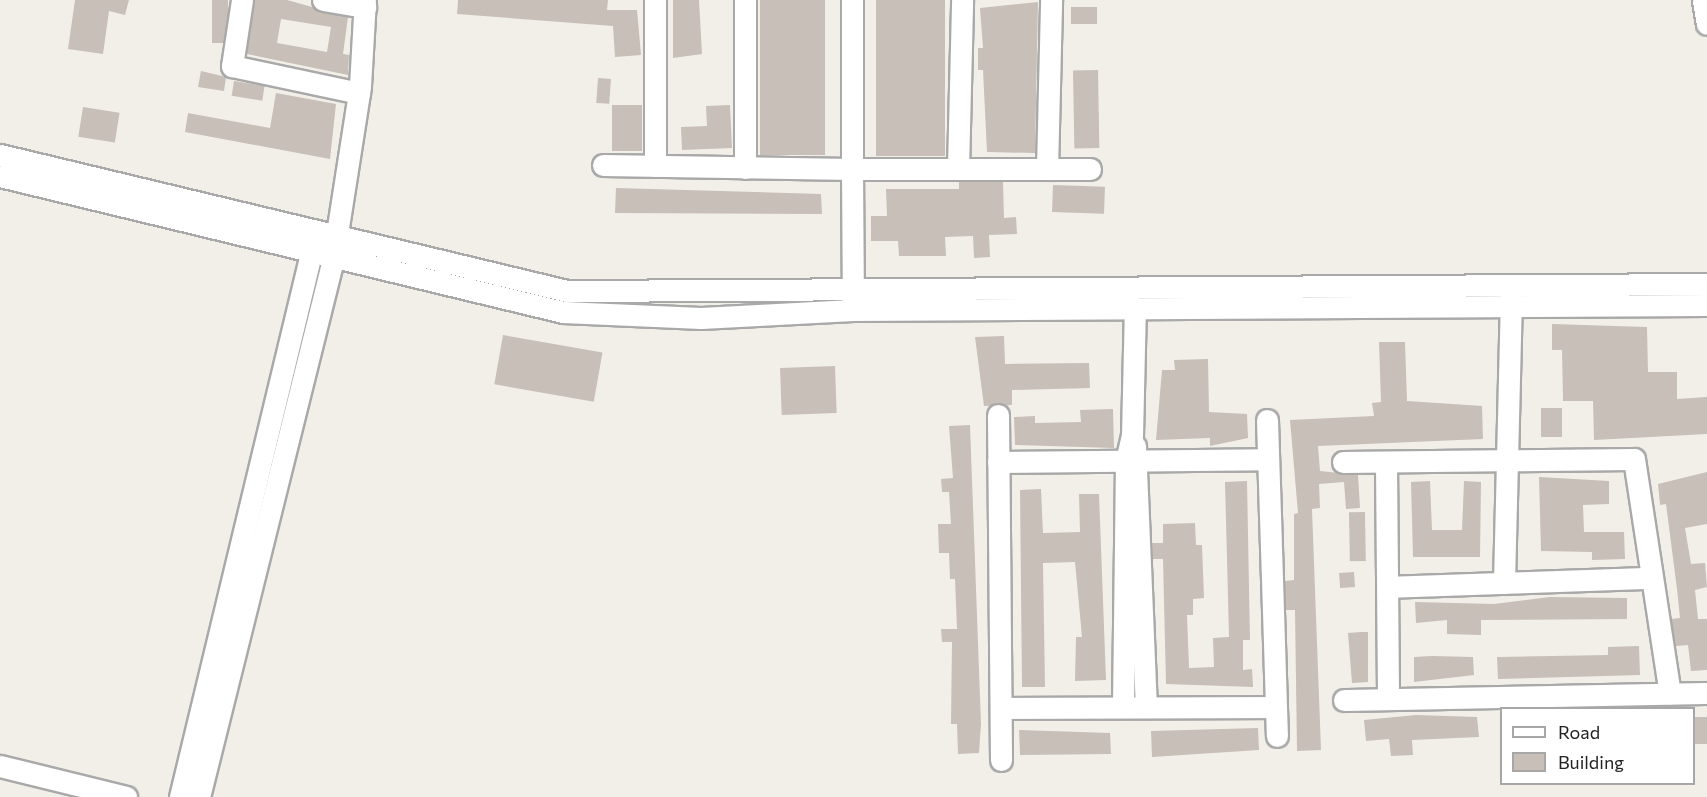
<!DOCTYPE html>
<style>
body{margin:0}
#map{position:relative;width:1707px;height:797px;overflow:hidden;background:#f2efe9;font-family:Commissioner,sans-serif}
div>[style]{position:absolute}
.building>*{inset:0;background:#c7bfb8;transform-origin:0 0}
.roads{filter:drop-shadow(2px 0 #a9a9a9) drop-shadow(-2px 0 #a9a9a9) drop-shadow(0 2px #a9a9a9) drop-shadow(0 -2px #a9a9a9)}
.minor>*{height:21px;margin:-10.5px;padding:0 10.5px;transform-origin:10.5px;border-radius:10.5px;background:#fff}
span{translate:-50% -50%;white-space:nowrap;text-align:center;line-height:1.15;-webkit-text-stroke:4.5px #fff;paint-order:stroke}
.legend{position:absolute;left:1500px;top:707px;width:195px;height:78px;box-sizing:border-box;background:#fff;border:2px solid #a7a7a7;margin:0;padding:8px 10px;list-style:none;font-size:18px;color:#222}
.legend li{display:flex;align-items:center;gap:12px;height:30px}
.legend b{width:30px;border:2px solid #a7a7a7}
</style>
<div id="map">
<div class="building">
<div style="clip-path:polygon(75px 0,129px 0,125px 15px,109px 11px,103px 54px,68px 49px)"></div>
<div style="left:212px;top:0;width:16px;height:43px"></div>
<div style="clip-path:polygon(evenodd,254px 0,287px 0,348px 17px,343px 54px,349px 55px,348px 75px,247px 54px,254px 0,281px 19px,331px 27px,327px 52px,277px 43px,281px 19px)"></div>
<div style="clip-path:polygon(458px 0,608px 0,607px 10px,637px 10px,641px 55px,615px 57px,613px 26px,457px 14px)"></div>
<div style="clip-path:polygon(673px 0,699px 0,702px 54px,673px 58px)"></div>
<div style="left:760px;top:0;width:65px;height:155px"></div>
<div style="left:876px;top:0;width:69px;height:156px"></div>
<div style="clip-path:polygon(1038px 2px,1035px 153px,987px 152px,983px 70px,978px 70px,978px 48px,983px 48px,980px 8px)"></div>
<div style="left:1071px;top:7px;width:26px;height:17px"></div>
<div style="left:1098px;top:70px;width:78px;height:25px;rotate:89deg"></div>
<div style="clip-path:polygon(201px 71px,226px 77px,224px 91px,198px 87px)"></div>
<div style="left:598px;top:78px;width:13px;height:25px;rotate:4deg"></div>
<div style="left:234px;top:81px;width:31px;height:15px;rotate:9deg"></div>
<div style="clip-path:polygon(276px 93px,336px 104px,330px 159px,185px 132px,188px 113px,270px 128px)"></div>
<div style="left:642px;top:105px;width:46px;height:30px;rotate:90deg"></div>
<div style="clip-path:polygon(730px 105px,732px 148px,682px 150px,681px 127px,707px 126px,706px 106px)"></div>
<div style="left:83px;top:107px;width:37px;height:30px;rotate:9deg"></div>
<div style="clip-path:polygon(959px 182px,1003px 182px,1004px 218px,1016px 217px,1017px 234px,989px 235px,990px 257px,974px 258px,973px 236px,945px 237px,946px 256px,899px 256px,898px 241px,871px 241px,871px 216px,887px 216px,886px 189px,959px 189px)"></div>
<div style="left:1053px;top:185px;width:52px;height:27px;rotate:2deg"></div>
<div style="clip-path:polygon(616px 188px,821px 194px,822px 214px,615px 213px)"></div>
<div style="clip-path:polygon(1552px 324px,1647px 327px,1648px 372px,1677px 372px,1677px 399px,1707px 397px,1707px 434px,1594px 440px,1593px 401px,1563px 401px,1562px 350px,1552px 350px)"></div>
<div style="left:503px;top:335px;width:101px;height:50px;rotate:10deg"></div>
<div style="clip-path:polygon(1004px 336px,1005px 364px,1089px 363px,1090px 388px,1012px 390px,1012px 405px,984px 406px,975px 337px)"></div>
<div style="clip-path:polygon(1379px 342px,1405px 342px,1407px 401px,1482px 406px,1483px 439px,1318px 446px,1320px 471px,1358px 475px,1360px 508px,1346px 509px,1344px 482px,1319px 484px,1320px 508px,1312px 509px,1321px 750px,1297px 751px,1295px 610px,1286px 610px,1285px 581px,1294px 580px,1294px 514px,1298px 513px,1290px 420px,1374px 416px,1372px 403px,1381px 402px)"></div>
<div style="clip-path:polygon(1208px 359px,1209px 412px,1247px 414px,1248px 438px,1210px 446px,1210px 438px,1156px 440px,1162px 370px,1175px 370px,1174px 360px)"></div>
<div style="left:835px;top:366px;width:47px;height:55px;rotate:88deg"></div>
<div style="left:1541px;top:408px;width:21px;height:29px"></div>
<div style="clip-path:polygon(1113px 409px,1114px 448px,1015px 445px,1014px 417px,1035px 416px,1035px 423px,1081px 422px,1080px 410px)"></div>
<div style="clip-path:polygon(970px 425px,981px 724px,979px 753px,958px 754px,957px 724px,951px 724px,952px 642px,942px 642px,941px 629px,957px 629px,955px 579px,950px 579px,949px 553px,939px 553px,938px 524px,951px 524px,949px 492px,942px 492px,941px 479px,953px 478px,949px 426px)"></div>
<div style="clip-path:polygon(1707px 472px,1707px 524px,1685px 528px,1691px 564px,1705px 563px,1707px 587px,1695px 590px,1698px 619px,1707px 619px,1707px 670px,1691px 671px,1688px 645px,1676px 646px,1671px 619px,1680px 618px,1677px 589px,1666px 504px,1660px 505px,1658px 484px)"></div>
<div style="clip-path:polygon(1539px 477px,1609px 481px,1609px 504px,1583px 505px,1584px 532px,1624px 532px,1625px 559px,1592px 560px,1592px 552px,1541px 551px)"></div>
<div style="clip-path:polygon(1247px 481px,1250px 640px,1243px 640px,1243px 670px,1252px 669px,1253px 687px,1166px 684px,1163px 559px,1153px 559px,1152px 543px,1163px 543px,1163px 524px,1195px 523px,1196px 545px,1202px 545px,1204px 598px,1193px 599px,1193px 615px,1187px 615px,1189px 668px,1214px 667px,1213px 638px,1229px 637px,1225px 482px)"></div>
<div style="clip-path:polygon(1430px 481px,1432px 530px,1462px 530px,1464px 481px,1481px 482px,1480px 557px,1413px 557px,1411px 482px)"></div>
<div style="clip-path:polygon(1041px 489px,1043px 533px,1080px 532px,1079px 494px,1099px 494px,1106px 680px,1075px 681px,1076px 637px,1082px 637px,1075px 562px,1043px 563px,1045px 687px,1022px 687px,1020px 490px)"></div>
<div style="left:1365px;top:512px;width:49px;height:16px;rotate:89deg"></div>
<div style="left:1354px;top:572px;width:15px;height:15px;rotate:86deg"></div>
<div style="clip-path:polygon(1550px 597px,1627px 598px,1627px 619px,1481px 620px,1481px 635px,1447px 634px,1447px 620px,1416px 623px,1415px 602px,1494px 604px)"></div>
<div style="clip-path:polygon(1361px 632px,1368px 632px,1368px 682px,1352px 683px,1348px 633px)"></div>
<div style="clip-path:polygon(1639px 646px,1640px 675px,1498px 679px,1497px 657px,1608px 655px,1608px 647px)"></div>
<div style="clip-path:polygon(1432px 656px,1473px 657px,1474px 675px,1414px 682px,1414px 657px)"></div>
<div style="clip-path:polygon(1416px 715px,1477px 717px,1479px 737px,1412px 740px,1413px 755px,1391px 756px,1389px 739px,1366px 741px,1364px 720px)"></div>
<div style="left:1694px;top:717px;width:13px;height:27px"></div>
<div style="clip-path:polygon(1258px 728px,1259px 750px,1152px 757px,1151px 731px)"></div>
<div style="clip-path:polygon(1019px 730px,1110px 733px,1111px 754px,1020px 755px)"></div>
</div>
<div class="roads">
<div class="minor">
<div style="left:242px;top:0;width:67px;rotate:98.6deg"></div>
<div style="left:232px;top:66px;width:130px;rotate:12deg"></div>
<div style="left:323px;top:0;width:43px;rotate:9.5deg"></div>
<div style="left:852px;top:0;width:169px;rotate:90deg"></div>
<div style="left:852px;top:169px;width:238px"></div>
<div style="left:1703px;top:0;width:24px;rotate:81deg"></div>
<div style="left:0;top:155px;width:583px;rotate:13.49deg"></div>
<div style="left:567px;top:291px;width:1140px;rotate:-0.35deg"></div>
<div style="left:603px;top:165px;width:249px;rotate:0.9deg"></div>
<div style="left:852px;top:169px;width:134px;rotate:89.6deg"></div>
<div style="left:655px;top:166px;width:166px;rotate:-90deg"></div>
<div style="left:745px;top:168px;width:168px;rotate:-90deg"></div>
<div style="left:958px;top:169px;width:169px;rotate:-88.6deg"></div>
<div style="left:1047px;top:169px;width:169px;rotate:-88.6deg"></div>
<div style="left:0;top:176px;width:579px;rotate:13.58deg"></div>
<div style="left:563px;top:312px;width:138px;rotate:2.5deg"></div>
<div style="left:701px;top:318px;width:152px;rotate:-3deg"></div>
<div style="left:853px;top:310px;width:854px;rotate:-0.34deg"></div>
<div style="left:998px;top:415px;width:345px;rotate:89.5deg"></div>
<div style="left:1267px;top:420px;width:316px;rotate:88.2deg"></div>
<div style="left:1135px;top:446px;width:261px;rotate:87.6deg"></div>
<div style="left:998px;top:462px;width:270px;rotate:-0.6deg"></div>
<div style="left:1343px;top:462px;width:291px;rotate:-0.6deg"></div>
<div style="left:1634px;top:459px;width:237px;rotate:81.3deg"></div>
<div style="left:1386px;top:464px;width:235px;rotate:89.5deg"></div>
<div style="left:1504px;top:583px;width:290px;rotate:-88.6deg"></div>
<div style="left:1388px;top:587px;width:261px;rotate:-2deg"></div>
<div style="left:1344px;top:700px;width:363px;rotate:-1.1deg"></div>
<div style="left:1123px;top:707px;width:246px;rotate:-89.3deg"></div>
<div style="left:1126px;top:461px;width:26px;rotate:-77deg"></div>
<div style="left:1132px;top:436px;width:128px;rotate:-88.7deg"></div>
<div style="left:1001px;top:708px;width:275px;rotate:-0.2deg"></div>
<div style="left:0;top:766px;width:130px;rotate:13.8deg"></div>
<div style="left:180px;top:797px;width:572px;rotate:-76.45deg"></div>
<div style="left:199px;top:797px;width:554px;rotate:-76.01deg"></div>
<div style="left:333px;top:259px;width:175px;rotate:-81.1deg"></div>
<div style="left:360px;top:86px;width:86px;rotate:-86.7deg"></div>
</div>
</div>
<ul class="legend">
<li><b style="height:8px;background:#fff"></b>Road</li>
<li><b style="height:16px;background:#c7bfb8"></b>Building</li>
</ul>
</div>
